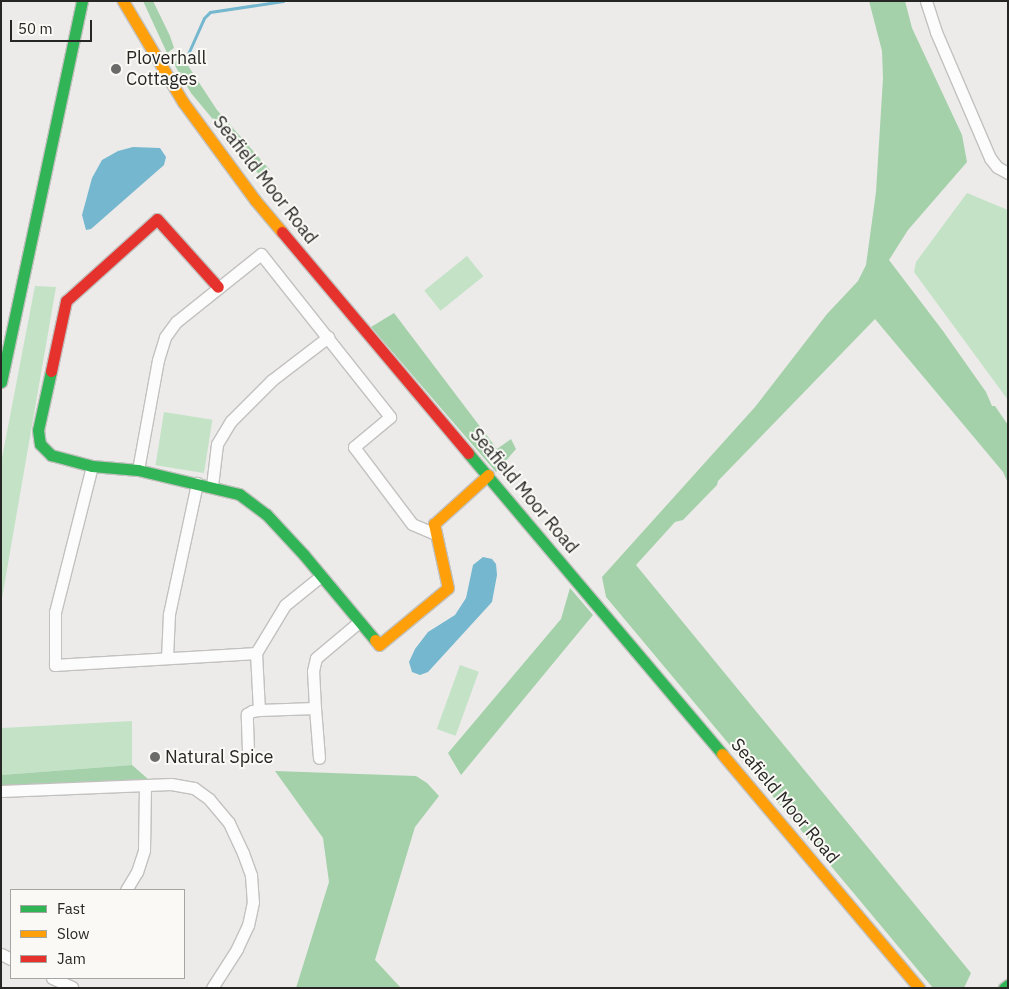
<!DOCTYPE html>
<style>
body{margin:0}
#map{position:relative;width:1009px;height:989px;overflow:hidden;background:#ecebe9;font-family:"IBM Plex Sans",sans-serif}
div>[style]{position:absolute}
.green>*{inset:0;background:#c3e2c6;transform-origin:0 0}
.forest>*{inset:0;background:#a4d1aa}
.water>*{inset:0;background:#74b7ce}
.stream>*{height:3px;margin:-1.5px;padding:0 1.5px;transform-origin:1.5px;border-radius:1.5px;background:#74b7ce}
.roads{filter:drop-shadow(1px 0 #c2c1bf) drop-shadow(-1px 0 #c2c1bf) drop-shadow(0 1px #c2c1bf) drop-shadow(0 -1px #c2c1bf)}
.street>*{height:11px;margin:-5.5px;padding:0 5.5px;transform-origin:5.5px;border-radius:5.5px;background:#fcfcfc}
.fast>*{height:11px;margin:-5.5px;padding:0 5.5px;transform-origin:5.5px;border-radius:5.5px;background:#30b455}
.slow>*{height:11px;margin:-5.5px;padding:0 5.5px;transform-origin:5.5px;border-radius:5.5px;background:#ff9f0a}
.jam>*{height:11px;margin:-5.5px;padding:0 5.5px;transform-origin:5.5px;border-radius:5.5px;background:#e5322d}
.dots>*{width:14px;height:14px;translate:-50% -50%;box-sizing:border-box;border:2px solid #faf9f5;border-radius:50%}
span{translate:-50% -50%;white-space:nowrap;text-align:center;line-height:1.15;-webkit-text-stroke:4px #faf9f5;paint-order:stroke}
.poi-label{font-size:18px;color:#262625}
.left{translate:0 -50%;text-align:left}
.street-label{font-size:18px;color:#262625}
.frame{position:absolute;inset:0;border:2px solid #262625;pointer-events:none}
.legend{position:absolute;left:10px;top:889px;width:175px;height:90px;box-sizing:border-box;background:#faf9f5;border:1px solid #a5a5a2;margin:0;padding:6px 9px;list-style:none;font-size:15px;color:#262625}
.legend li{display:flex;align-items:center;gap:10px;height:25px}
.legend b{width:25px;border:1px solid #a5a5a2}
.scale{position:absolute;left:10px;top:20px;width:82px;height:22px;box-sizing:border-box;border:2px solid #262625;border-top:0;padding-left:6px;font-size:15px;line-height:18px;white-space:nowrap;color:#262625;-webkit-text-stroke:4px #faf9f5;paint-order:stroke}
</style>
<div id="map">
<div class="green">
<div style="clip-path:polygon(967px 193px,1008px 210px,1008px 400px,914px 272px,916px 262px)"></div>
<div style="left:467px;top:256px;width:26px;height:55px;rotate:51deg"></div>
<div style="clip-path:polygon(35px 286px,56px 287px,1px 604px,1px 463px)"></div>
<div style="left:164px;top:412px;width:49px;height:54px;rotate:9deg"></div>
<div style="left:460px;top:665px;width:20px;height:68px;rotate:20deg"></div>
<div style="clip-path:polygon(1px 680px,2px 728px,132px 721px,132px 765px,1px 775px)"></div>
</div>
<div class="forest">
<div style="clip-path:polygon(143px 1px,153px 1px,170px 36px,174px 48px,167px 53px)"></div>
<div style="clip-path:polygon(869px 1px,905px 1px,912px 28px,962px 135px,967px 162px,908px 230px,889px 260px,943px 331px,986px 392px,992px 406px,995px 406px,1008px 425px,1008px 483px,1003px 472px,993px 460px,875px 319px,718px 481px,717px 485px,683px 520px,675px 522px,636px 565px,971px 973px,964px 988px,933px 988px,606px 597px,602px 577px,755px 407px,827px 314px,858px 281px,866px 265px,876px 192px,883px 78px,882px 51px)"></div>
<div style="clip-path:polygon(181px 55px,217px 110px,270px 170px,261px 177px,191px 93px,174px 64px)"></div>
<div style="clip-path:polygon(394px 313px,497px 449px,511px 439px,516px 449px,496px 472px,371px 327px)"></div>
<div style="clip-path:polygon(570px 588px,593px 615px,461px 775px,448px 753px,561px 619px)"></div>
<div style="clip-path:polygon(132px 765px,148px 779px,140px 782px,1px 787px,1px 775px)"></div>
<div style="clip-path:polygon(275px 771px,416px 776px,427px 783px,439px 796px,415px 827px,375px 960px,401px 988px,296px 988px,329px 882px,323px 838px)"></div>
</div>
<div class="water">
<div style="clip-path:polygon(133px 147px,160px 148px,166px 157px,164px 165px,91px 229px,86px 230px,82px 215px,92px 178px,102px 160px,118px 151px)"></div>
<div style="clip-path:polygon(483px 557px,492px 559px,496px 564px,497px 575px,492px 602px,428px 672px,420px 675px,412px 672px,409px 662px,415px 649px,428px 632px,455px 615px,466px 598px,473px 565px)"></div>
</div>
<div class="stream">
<div style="left:188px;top:54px;width:39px;rotate:-66deg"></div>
<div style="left:204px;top:18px;width:8px;rotate:-45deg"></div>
<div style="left:210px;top:12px;width:74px;rotate:-8.6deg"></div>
</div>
<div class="roads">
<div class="street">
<div style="left:926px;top:1px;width:33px;rotate:72deg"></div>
<div style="left:936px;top:32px;width:137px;rotate:66.8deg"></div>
<div style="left:990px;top:158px;width:11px;rotate:52deg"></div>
<div style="left:997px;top:167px;width:13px;rotate:29deg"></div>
<div style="left:92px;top:466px;width:151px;rotate:104.2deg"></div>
<div style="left:55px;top:612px;width:53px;rotate:90deg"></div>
<div style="left:55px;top:665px;width:201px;rotate:-3.4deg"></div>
<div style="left:138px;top:470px;width:112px;rotate:-79.7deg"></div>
<div style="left:158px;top:360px;width:24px;rotate:-73deg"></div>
<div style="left:165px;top:337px;width:19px;rotate:-54deg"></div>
<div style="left:176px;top:322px;width:109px;rotate:-38.7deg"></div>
<div style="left:261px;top:254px;width:208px;rotate:51.6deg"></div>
<div style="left:390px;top:417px;width:47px;rotate:140.2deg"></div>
<div style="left:354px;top:447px;width:96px;rotate:53deg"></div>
<div style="left:412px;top:524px;width:26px;rotate:23deg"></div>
<div style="left:212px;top:486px;width:42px;rotate:-83.2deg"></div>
<div style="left:217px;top:444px;width:27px;rotate:-59deg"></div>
<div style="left:231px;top:421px;width:58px;rotate:-45deg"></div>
<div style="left:272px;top:380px;width:71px;rotate:-37.5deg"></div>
<div style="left:321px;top:576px;width:46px;rotate:141.1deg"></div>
<div style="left:285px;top:605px;width:56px;rotate:121.1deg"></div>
<div style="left:256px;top:653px;width:57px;rotate:87deg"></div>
<div style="left:259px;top:710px;width:56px;rotate:-2deg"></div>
<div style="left:315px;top:708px;width:37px;rotate:-93deg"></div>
<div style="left:313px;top:671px;width:13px;rotate:-77deg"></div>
<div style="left:316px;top:658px;width:56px;rotate:-39.9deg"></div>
<div style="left:167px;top:658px;width:44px;rotate:-87.4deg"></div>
<div style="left:169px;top:614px;width:134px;rotate:-77.9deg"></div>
<div style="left:315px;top:708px;width:50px;rotate:85.4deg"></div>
<div style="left:248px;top:751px;width:37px;rotate:-92deg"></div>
<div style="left:247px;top:714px;width:6px;rotate:-31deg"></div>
<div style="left:252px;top:711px;width:7px;rotate:-8deg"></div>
<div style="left:1px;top:791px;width:170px;rotate:-2.4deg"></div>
<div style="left:171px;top:784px;width:23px;rotate:10deg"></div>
<div style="left:194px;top:788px;width:19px;rotate:36deg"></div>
<div style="left:209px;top:799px;width:31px;rotate:50deg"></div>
<div style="left:229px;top:823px;width:33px;rotate:65deg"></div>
<div style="left:243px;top:853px;width:23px;rotate:70deg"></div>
<div style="left:251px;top:875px;width:27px;rotate:86deg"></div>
<div style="left:253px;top:902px;width:24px;rotate:102deg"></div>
<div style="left:248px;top:925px;width:26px;rotate:115deg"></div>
<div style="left:237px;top:949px;width:46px;rotate:122.7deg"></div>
<div style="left:126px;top:890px;width:21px;rotate:-59deg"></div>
<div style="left:137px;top:872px;width:23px;rotate:-72deg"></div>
<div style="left:144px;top:850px;width:65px;rotate:-89.1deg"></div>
<div style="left:1px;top:954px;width:11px;rotate:27deg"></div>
<div style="left:52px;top:978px;width:22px;rotate:24deg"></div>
</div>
<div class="fast">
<div style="left:51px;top:371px;width:60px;rotate:102.4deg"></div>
<div style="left:38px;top:430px;width:14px;rotate:82deg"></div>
<div style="left:40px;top:444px;width:16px;rotate:45deg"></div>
<div style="left:51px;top:455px;width:42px;rotate:15deg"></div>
<div style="left:92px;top:466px;width:46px;rotate:5deg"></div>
<div style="left:138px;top:470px;width:104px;rotate:13.4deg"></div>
<div style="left:239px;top:494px;width:34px;rotate:37deg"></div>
<div style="left:266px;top:514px;width:56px;rotate:47.2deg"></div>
<div style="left:304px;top:555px;width:111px;rotate:50.1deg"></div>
<div style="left:1px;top:382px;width:390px;rotate:-78deg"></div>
<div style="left:468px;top:453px;width:394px;rotate:49.8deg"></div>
<div style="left:1004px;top:988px;width:5px;rotate:-37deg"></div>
</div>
<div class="slow">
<div style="left:123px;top:1px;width:117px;rotate:59.3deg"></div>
<div style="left:183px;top:102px;width:122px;rotate:53.7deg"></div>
<div style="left:255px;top:200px;width:42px;rotate:49.8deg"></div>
<div style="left:375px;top:640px;width:6px;rotate:51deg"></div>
<div style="left:379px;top:645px;width:89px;rotate:-39.6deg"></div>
<div style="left:448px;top:588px;width:66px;rotate:-102.3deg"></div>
<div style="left:434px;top:524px;width:73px;rotate:-42.2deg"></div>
<div style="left:722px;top:754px;width:306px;rotate:49.9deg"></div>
</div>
<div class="jam">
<div style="left:282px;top:232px;width:289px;rotate:49.9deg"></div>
<div style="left:51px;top:371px;width:72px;rotate:-77.9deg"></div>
<div style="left:66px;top:301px;width:122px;rotate:-42deg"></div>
<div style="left:157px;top:219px;width:91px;rotate:48.1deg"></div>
</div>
</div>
<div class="dots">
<div style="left:116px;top:69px;background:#6b6b6a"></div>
<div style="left:155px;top:757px;background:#6b6b6a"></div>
</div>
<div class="poi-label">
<span class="left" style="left:126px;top:69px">Ploverhall<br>Cottages</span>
<span class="left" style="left:165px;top:757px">Natural Spice</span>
</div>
<div class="street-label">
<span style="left:265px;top:180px;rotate:52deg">Seafield Moor Road</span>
<span style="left:524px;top:491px;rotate:50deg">Seafield Moor Road</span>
<span style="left:785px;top:801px;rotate:50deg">Seafield Moor Road</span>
</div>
<div class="frame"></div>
<ul class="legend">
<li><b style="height:6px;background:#30b455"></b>Fast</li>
<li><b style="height:6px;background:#ff9f0a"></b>Slow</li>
<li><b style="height:6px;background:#e5322d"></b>Jam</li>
</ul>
<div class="scale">50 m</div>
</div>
